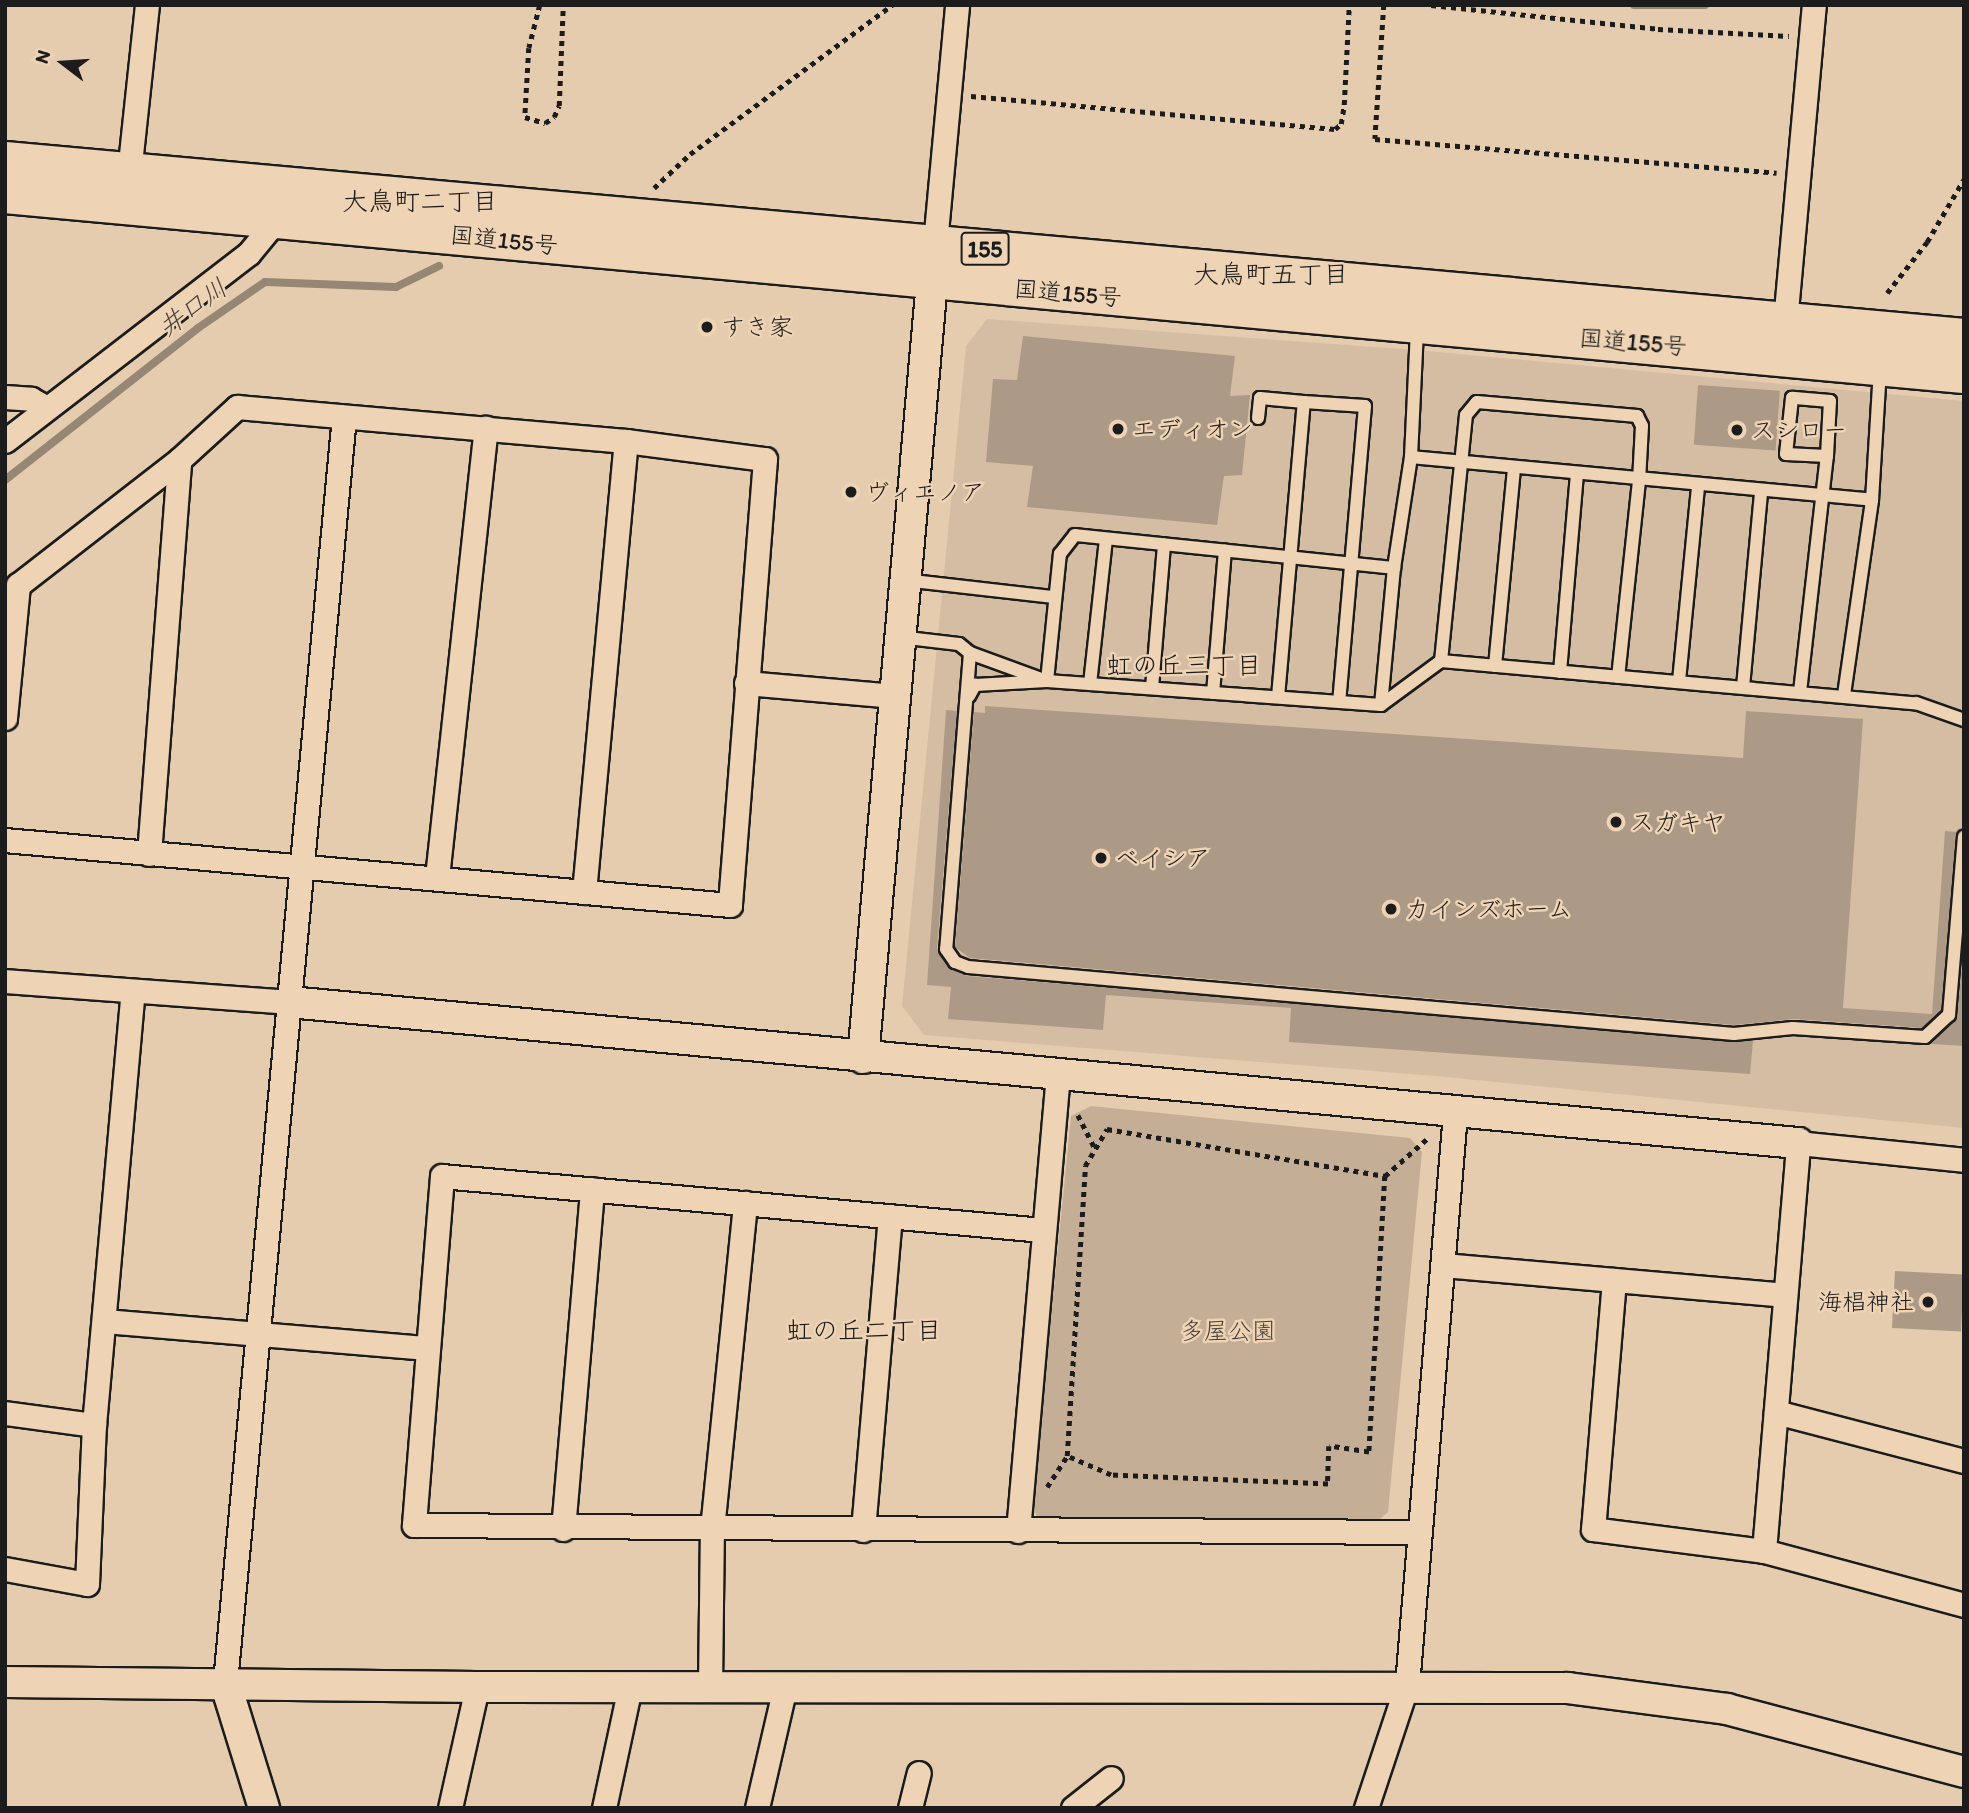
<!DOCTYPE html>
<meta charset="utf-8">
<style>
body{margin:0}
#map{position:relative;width:1969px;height:1813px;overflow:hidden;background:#e6ccaf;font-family:Itim,"Klee One",sans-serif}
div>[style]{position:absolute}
.built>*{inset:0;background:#d5bda3}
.green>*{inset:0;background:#c4af96}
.stream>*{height:8px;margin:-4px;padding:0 4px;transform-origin:4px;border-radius:4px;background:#968674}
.building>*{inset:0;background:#ad9a86;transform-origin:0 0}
.path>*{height:4.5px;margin-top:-2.25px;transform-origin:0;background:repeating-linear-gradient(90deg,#1c1c1c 0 5px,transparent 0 10px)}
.roads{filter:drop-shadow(2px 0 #1c1c1c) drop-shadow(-2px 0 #1c1c1c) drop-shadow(0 2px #1c1c1c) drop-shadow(0 -2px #1c1c1c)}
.service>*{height:12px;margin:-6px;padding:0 6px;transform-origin:6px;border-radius:6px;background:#eed3b5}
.minor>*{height:23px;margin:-11.5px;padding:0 11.5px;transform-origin:11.5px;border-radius:11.5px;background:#eed3b5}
.tertiary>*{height:30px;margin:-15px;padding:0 15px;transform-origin:15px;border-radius:15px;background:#eed3b5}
.trunk>*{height:38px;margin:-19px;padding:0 19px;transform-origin:19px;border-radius:19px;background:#eed3b5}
.dots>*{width:19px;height:19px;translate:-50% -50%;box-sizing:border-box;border:4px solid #eed3b5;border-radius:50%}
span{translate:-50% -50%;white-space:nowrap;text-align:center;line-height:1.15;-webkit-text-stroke:5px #eed3b5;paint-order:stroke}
.shield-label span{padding:2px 5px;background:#eed3b5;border:2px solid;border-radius:5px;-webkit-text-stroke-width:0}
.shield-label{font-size:23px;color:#1c1c1c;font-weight:700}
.street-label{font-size:24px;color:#1c1c1c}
.poi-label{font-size:24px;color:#1c1c1c}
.left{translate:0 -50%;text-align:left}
.right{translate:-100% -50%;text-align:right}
.park-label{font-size:24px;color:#46413a}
.neighbourhood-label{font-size:26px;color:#1c1c1c}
.water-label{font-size:26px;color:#47413b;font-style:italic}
.frame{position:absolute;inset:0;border:7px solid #1c1c1c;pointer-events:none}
.north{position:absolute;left:28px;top:28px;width:70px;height:70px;-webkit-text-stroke:5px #eed3b5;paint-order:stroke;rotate:287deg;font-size:19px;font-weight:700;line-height:28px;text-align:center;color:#1c1c1c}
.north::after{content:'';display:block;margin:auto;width:24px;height:32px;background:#1c1c1c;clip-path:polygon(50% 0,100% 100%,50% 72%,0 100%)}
</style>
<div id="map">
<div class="built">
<div style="clip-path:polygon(987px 319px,1417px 350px,1964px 401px,1964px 1128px,1435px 1076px,924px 1035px,902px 1006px,966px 346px)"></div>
</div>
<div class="green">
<div style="clip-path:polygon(1091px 1106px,1410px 1138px,1422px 1152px,1388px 1512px,1380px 1519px,1041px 1520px,1032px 1510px,1071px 1116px)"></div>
</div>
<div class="stream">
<div style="left:1634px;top:5px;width:71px"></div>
<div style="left:5px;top:480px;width:246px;rotate:-38.2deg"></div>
<div style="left:198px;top:328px;width:81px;rotate:-34.5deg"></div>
<div style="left:265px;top:282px;width:131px;rotate:2.2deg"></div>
<div style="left:396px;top:287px;width:48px;rotate:-26deg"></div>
</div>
<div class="building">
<div style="clip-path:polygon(1023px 336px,1235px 356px,1230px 396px,1250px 395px,1242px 475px,1224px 476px,1217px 525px,1027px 507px,1033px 466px,986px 462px,993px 379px,1017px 380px)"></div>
<div style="left:1698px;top:385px;width:82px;height:60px;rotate:4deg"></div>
<div style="clip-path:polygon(985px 706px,1743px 758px,1746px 711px,1863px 719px,1843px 1008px,1932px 1014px,1945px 831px,1957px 832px,1941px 1011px,1922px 1028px,1794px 1019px,1734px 1025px,970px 958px,955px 947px,974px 712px,985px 713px)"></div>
<div style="clip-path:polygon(946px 710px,957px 711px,937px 948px,952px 970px,967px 976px,1753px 1041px,1750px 1074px,1289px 1042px,1291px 1008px,1106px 995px,1103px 1030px,948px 1019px,951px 987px,927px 985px)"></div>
<div style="clip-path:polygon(1964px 944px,1964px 1046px,1931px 1044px,1957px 1017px)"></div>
<div style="left:1895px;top:1271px;width:69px;height:57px;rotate:3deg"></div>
</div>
<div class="path">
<div style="left:540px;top:5px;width:44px;rotate:104.3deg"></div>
<div style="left:529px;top:48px;width:69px;rotate:93.3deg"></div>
<div style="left:525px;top:117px;width:21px;rotate:17deg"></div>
<div style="left:545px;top:123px;width:11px;rotate:-34deg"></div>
<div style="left:554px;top:117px;width:12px;rotate:-66deg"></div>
<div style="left:559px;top:106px;width:101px;rotate:-87.7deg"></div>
<div style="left:1384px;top:5px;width:134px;rotate:93.8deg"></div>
<div style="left:1375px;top:139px;width:403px;rotate:4.8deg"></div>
<div style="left:1431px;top:5px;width:228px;rotate:6deg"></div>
<div style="left:1658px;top:29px;width:131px;rotate:3.1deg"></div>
<div style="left:971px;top:96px;width:365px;rotate:5.2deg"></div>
<div style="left:1335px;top:129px;width:8px;rotate:-40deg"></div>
<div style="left:1341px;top:124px;width:19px;rotate:-81deg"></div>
<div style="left:1344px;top:105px;width:100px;rotate:-87.1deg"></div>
<div style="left:654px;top:188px;width:50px;rotate:-43.4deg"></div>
<div style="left:690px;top:154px;width:251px;rotate:-36.4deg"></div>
<div style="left:1887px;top:293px;width:65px;rotate:-51.9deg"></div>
<div style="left:1927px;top:242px;width:73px;rotate:-59.6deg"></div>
<div style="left:1078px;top:1115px;width:37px;rotate:63deg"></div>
<div style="left:1107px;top:1129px;width:282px;rotate:9.6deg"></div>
<div style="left:1385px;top:1176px;width:276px;rotate:93.3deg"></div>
<div style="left:1369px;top:1452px;width:40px;rotate:-171.5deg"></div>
<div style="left:1329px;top:1446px;width:38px;rotate:92deg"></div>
<div style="left:1328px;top:1484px;width:217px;rotate:-177.6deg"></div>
<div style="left:1111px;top:1475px;width:48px;rotate:-156.6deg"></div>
<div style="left:1067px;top:1456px;width:291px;rotate:-86.4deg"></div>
<div style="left:1085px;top:1166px;width:43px;rotate:-59.3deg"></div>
<div style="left:1385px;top:1176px;width:59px;rotate:-41.6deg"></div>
<div style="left:1047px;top:1487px;width:37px;rotate:-57deg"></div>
</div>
<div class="roads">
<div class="service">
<div style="left:1258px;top:418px;width:20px;rotate:-84deg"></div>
<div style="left:1260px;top:398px;width:44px;rotate:5.2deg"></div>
<div style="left:1411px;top:457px;width:463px;rotate:5.3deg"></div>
<div style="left:904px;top:580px;width:151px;rotate:6.5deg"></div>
<div style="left:899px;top:637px;width:60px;rotate:6.7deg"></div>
<div style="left:959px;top:644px;width:14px;rotate:39deg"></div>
<div style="left:970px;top:653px;width:82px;rotate:20deg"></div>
<div style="left:970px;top:653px;width:297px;rotate:94.6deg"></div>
<div style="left:946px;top:949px;width:16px;rotate:55deg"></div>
<div style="left:955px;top:962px;width:14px;rotate:21deg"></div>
<div style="left:968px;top:967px;width:769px;rotate:5deg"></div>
<div style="left:1734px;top:1034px;width:59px;rotate:-5.8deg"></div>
<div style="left:1793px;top:1028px;width:132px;rotate:3.9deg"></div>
<div style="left:1925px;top:1037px;width:33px;rotate:-43deg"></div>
<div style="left:1949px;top:1015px;width:179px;rotate:-85.2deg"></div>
<div style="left:1441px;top:661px;width:247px;rotate:-84.2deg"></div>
<div style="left:1466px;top:415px;width:17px;rotate:-50deg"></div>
<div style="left:1477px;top:402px;width:161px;rotate:5deg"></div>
<div style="left:1637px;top:416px;width:11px;rotate:63deg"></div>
<div style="left:1642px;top:426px;width:55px;rotate:93.1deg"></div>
<div style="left:1639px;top:481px;width:197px;rotate:96.1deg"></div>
<div style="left:1495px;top:666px;width:198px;rotate:-84.5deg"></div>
<div style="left:1560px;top:672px;width:198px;rotate:-85.1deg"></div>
<div style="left:1047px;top:681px;width:128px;rotate:-84.2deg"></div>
<div style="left:1060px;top:554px;width:24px;rotate:-52deg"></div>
<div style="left:1075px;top:535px;width:321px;rotate:5.9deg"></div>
<div style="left:1679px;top:681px;width:195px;rotate:-84.4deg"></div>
<div style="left:1090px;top:684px;width:146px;rotate:-83.7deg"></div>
<div style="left:1743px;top:687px;width:195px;rotate:-84.7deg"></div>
<div style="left:1152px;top:688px;width:144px;rotate:-85.2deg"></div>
<div style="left:1800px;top:692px;width:238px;rotate:-83.5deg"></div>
<div style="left:1827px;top:456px;width:55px;rotate:-86.9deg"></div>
<div style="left:1830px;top:401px;width:38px;rotate:-175deg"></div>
<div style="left:1792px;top:398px;width:56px;rotate:96.1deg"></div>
<div style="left:1786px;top:454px;width:41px;rotate:2.8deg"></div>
<div style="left:1213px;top:693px;width:143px;rotate:-85.2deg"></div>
<div style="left:1844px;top:695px;width:197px;rotate:-81.8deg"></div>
<div style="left:1872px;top:500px;width:132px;rotate:-86.5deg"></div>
<div style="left:969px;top:696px;width:13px;rotate:-61deg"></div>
<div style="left:975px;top:685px;width:72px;rotate:-3.2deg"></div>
<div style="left:1047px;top:681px;width:335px;rotate:4.1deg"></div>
<div style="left:1381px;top:705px;width:74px;rotate:-36.3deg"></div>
<div style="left:1441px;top:661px;width:477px;rotate:5.1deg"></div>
<div style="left:1916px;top:703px;width:51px;rotate:19.5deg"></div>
<div style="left:1278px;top:697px;width:296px;rotate:-85deg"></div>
<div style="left:1304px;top:402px;width:61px;rotate:3.8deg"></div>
<div style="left:1365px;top:406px;width:296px;rotate:95deg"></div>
<div style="left:1381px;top:705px;width:138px;rotate:-84.6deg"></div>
<div style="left:1394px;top:568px;width:112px;rotate:-81.3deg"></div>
<div style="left:1411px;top:457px;width:128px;rotate:-87.3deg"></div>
</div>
<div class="minor">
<div style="left:129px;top:173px;width:169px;rotate:-83.9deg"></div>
<div style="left:934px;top:254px;width:250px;rotate:-84.7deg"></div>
<div style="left:1785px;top:322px;width:318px;rotate:-84.8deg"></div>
<div style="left:5px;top:397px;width:26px;rotate:4deg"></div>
<div style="left:31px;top:399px;width:18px;rotate:29deg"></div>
<div style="left:5px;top:441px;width:308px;rotate:-37.6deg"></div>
<div style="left:249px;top:253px;width:45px;rotate:-50.4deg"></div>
<div style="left:746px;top:683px;width:149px;rotate:5deg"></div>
<div style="left:5px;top:718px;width:134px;rotate:-84.4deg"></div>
<div style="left:18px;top:585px;width:204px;rotate:-37.8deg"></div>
<div style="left:179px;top:460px;width:79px;rotate:-42.4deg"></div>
<div style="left:237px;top:407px;width:390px;rotate:5deg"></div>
<div style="left:626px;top:441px;width:140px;rotate:7.4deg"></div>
<div style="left:765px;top:459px;width:447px;rotate:94.5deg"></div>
<div style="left:730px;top:905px;width:728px;rotate:-174.88deg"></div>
<div style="left:149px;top:854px;width:395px;rotate:-85.6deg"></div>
<div style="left:437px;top:877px;width:452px;rotate:-83.8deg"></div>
<div style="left:584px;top:892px;width:453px;rotate:-84.7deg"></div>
<div style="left:5px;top:981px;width:285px;rotate:4.2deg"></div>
<div style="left:1043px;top:1230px;width:603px;rotate:-174.87deg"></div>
<div style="left:442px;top:1176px;width:350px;rotate:94.6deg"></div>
<div style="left:414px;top:1525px;width:1005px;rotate:0.4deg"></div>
<div style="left:1443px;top:1265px;width:342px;rotate:5deg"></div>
<div style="left:1614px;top:1280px;width:250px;rotate:94.8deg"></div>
<div style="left:1593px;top:1529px;width:172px;rotate:7.3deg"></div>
<div style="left:1764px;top:1551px;width:207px;rotate:15.1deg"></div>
<div style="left:104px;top:1321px;width:322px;rotate:4.8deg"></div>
<div style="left:1776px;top:1412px;width:194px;rotate:14.6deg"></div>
<div style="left:5px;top:1413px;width:90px;rotate:7.7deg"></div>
<div style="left:563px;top:1529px;width:341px;rotate:-85.1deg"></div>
<div style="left:863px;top:1530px;width:315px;rotate:-85.1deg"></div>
<div style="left:1018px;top:1531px;width:456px;rotate:-85deg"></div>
<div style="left:1764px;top:1551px;width:409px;rotate:-85.2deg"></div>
<div style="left:1798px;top:1143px;width:167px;rotate:5.8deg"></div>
<div style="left:5px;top:1569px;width:83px;rotate:10.4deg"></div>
<div style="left:87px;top:1584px;width:159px;rotate:-87.5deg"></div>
<div style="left:94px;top:1425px;width:435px;rotate:-84.9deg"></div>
<div style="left:225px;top:1682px;width:1271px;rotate:-84.63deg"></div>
<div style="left:710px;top:1687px;width:158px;rotate:-89.3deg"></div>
<div style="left:712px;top:1529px;width:328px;rotate:-84.2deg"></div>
<div style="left:450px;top:1808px;width:124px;rotate:-77.4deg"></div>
<div style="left:604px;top:1808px;width:124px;rotate:-77.9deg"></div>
<div style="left:757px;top:1808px;width:124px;rotate:-77deg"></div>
<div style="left:910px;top:1808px;width:36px;rotate:-76deg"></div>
<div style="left:1073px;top:1808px;width:48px;rotate:-38.3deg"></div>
<div style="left:1366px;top:1808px;width:130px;rotate:-71.6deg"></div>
<div style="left:1407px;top:1685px;width:574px;rotate:-85.2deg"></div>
</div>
<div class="tertiary">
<div style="left:289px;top:1002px;width:1516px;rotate:5.34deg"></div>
<div style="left:863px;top:1058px;width:779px;rotate:-84.92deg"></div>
<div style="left:5px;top:1682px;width:472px;rotate:0.6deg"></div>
<div style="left:477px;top:1687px;width:1091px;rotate:0.05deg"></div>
<div style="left:1568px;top:1688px;width:160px;rotate:7.5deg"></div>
<div style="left:1727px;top:1709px;width:245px;rotate:14.9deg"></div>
<div style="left:225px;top:1682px;width:132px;rotate:72.8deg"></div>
</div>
<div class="trunk">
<div style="left:5px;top:161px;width:1967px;rotate:5.16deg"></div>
<div style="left:5px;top:194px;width:1967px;rotate:5.25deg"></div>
</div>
</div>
<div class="dots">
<div style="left:707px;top:327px;background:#1c1c1c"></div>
<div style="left:1118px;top:429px;background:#1c1c1c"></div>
<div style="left:1737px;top:430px;background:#1c1c1c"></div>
<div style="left:851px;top:492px;background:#1c1c1c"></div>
<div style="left:1616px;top:822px;background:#1c1c1c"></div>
<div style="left:1101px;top:858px;background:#1c1c1c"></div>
<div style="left:1391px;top:909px;background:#1c1c1c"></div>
<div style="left:1928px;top:1302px;background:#1c1c1c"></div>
</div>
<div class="shield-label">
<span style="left:985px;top:249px">155</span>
</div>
<div class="street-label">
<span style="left:504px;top:240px;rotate:6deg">国道155号</span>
<span style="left:1068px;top:293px;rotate:5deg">国道155号</span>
<span style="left:1633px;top:342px;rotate:5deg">国道155号</span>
</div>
<div class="poi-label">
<span class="left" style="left:721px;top:327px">すき家</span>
<span class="left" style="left:1132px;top:429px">エディオン</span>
<span class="left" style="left:1751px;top:430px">スシロー</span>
<span class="left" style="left:865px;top:492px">ヴィエノア</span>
<span class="left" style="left:1630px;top:822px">スガキヤ</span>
<span class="left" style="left:1115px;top:858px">ベイシア</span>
<span class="left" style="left:1405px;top:909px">カインズホーム</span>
<span class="right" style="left:1914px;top:1302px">海椙神社</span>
</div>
<div class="park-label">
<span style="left:1228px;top:1331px">多屋公園</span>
</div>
<div class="neighbourhood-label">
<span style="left:420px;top:202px">大鳥町二丁目</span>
<span style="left:1271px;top:275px">大鳥町五丁目</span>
<span style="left:1184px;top:666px">虹の丘三丁目</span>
<span style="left:864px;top:1331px">虹の丘二丁目</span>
</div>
<div class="water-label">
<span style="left:193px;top:308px;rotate:-36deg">井口川</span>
</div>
<div class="frame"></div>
<div class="north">N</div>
</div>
